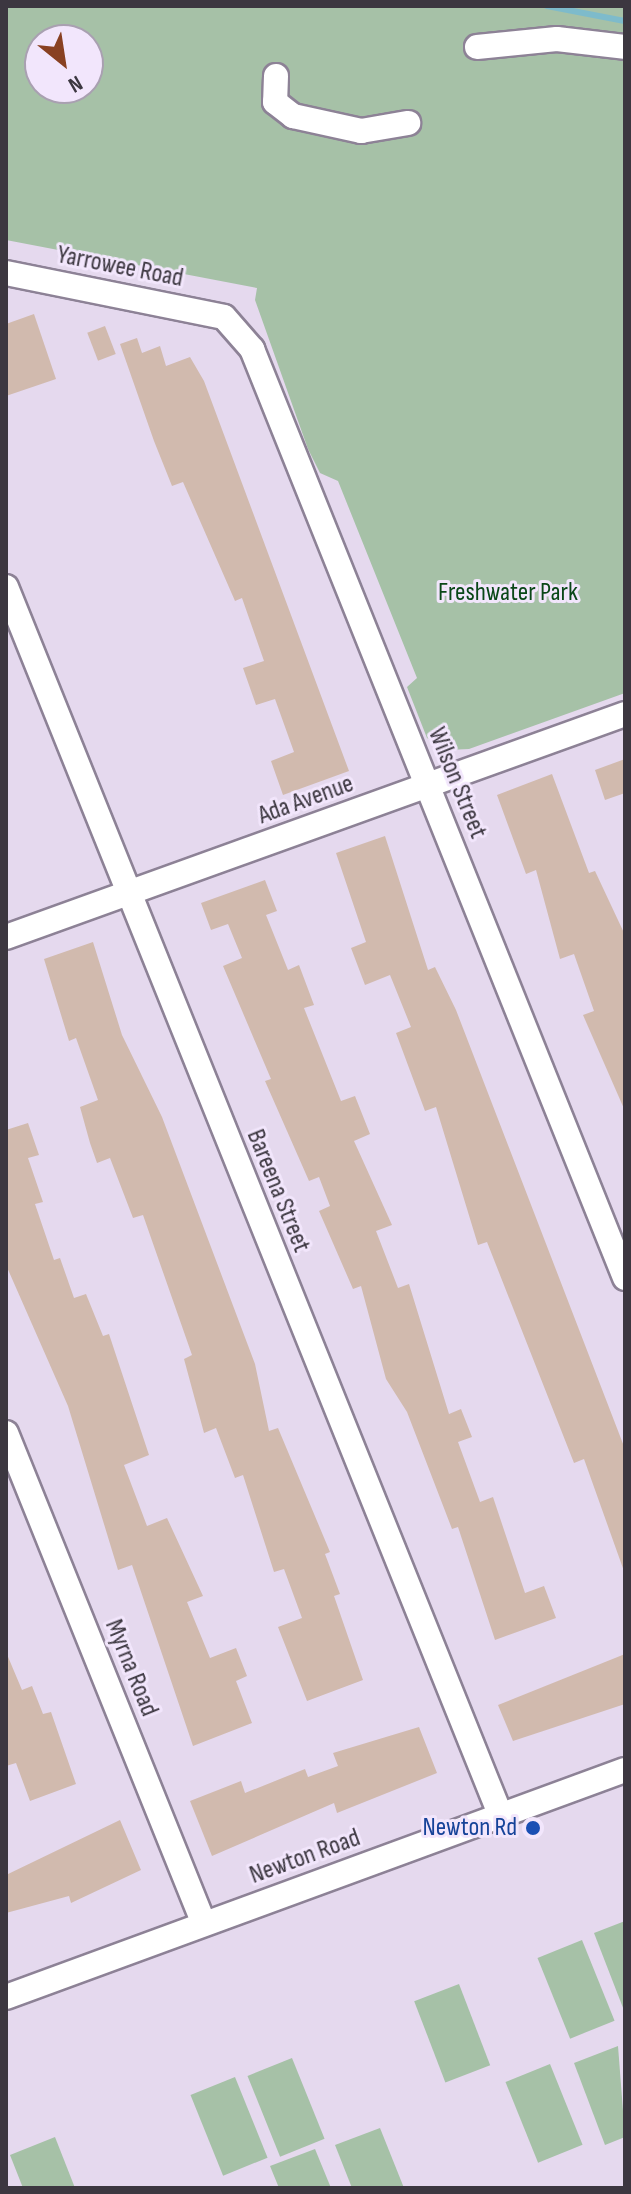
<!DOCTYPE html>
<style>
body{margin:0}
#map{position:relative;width:631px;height:2194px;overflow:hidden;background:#e5d9ee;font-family:"Sofia Sans Condensed",sans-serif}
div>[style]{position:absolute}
.green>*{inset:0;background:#a6c1a7;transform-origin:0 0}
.stream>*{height:6px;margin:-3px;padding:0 3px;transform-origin:3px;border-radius:3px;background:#7ebbcb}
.building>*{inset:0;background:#d1baae;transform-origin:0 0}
.roads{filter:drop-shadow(2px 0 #8d8296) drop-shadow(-2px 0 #8d8296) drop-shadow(0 2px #8d8296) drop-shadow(0 -2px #8d8296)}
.minor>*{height:24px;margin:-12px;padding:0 12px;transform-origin:12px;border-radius:12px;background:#fff}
.dots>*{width:22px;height:22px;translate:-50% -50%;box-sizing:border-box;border:4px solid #f2e6fc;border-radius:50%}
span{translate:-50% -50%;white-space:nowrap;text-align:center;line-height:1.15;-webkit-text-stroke:6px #f2e6fc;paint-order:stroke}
.street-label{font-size:26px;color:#3c3740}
.park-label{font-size:26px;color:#0a4718}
.transit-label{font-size:26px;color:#164399}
.right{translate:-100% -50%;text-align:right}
.frame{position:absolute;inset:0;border:8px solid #3c3740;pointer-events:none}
.north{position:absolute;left:24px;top:24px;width:80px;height:80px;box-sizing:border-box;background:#f2e6fc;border:2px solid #a9a0b1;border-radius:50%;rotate:150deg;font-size:22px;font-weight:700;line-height:32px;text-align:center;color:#3c3740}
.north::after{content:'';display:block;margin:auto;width:28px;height:36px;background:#894122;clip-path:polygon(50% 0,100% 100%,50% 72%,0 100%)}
</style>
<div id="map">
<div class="green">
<div style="clip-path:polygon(evenodd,6px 6px,625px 6px,625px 693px,469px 749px,447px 750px,427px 738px,407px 687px,417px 678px,338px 481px,320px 473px,308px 449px,255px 300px,257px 288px,6px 240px,6px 6px,40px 40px,88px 40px,88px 88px,40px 88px,40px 40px)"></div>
<div style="clip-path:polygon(625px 1921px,625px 2013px,594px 1933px)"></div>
<div style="left:582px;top:1940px;width:87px;height:48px;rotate:68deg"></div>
<div style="left:459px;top:1984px;width:87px;height:48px;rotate:69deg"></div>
<div style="clip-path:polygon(618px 2046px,625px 2137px,605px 2145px,574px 2063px)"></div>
<div style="left:292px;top:2058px;width:87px;height:48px;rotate:68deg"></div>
<div style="left:550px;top:2064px;width:87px;height:48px;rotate:68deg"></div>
<div style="left:235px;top:2077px;width:87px;height:48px;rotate:68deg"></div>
<div style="clip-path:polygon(380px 2128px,404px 2188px,352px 2188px,335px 2145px)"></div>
<div style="clip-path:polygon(55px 2137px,75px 2188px,23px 2188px,10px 2155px)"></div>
<div style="clip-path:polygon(315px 2149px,331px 2188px,279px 2188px,270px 2166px)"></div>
</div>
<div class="stream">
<div style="left:547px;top:6px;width:79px;rotate:10.9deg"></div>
</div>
<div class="building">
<div style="clip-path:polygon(34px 314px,56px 379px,6px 396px,6px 324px)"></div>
<div style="left:105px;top:326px;width:30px;height:19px;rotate:69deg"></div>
<div style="clip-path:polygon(137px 338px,142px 353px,160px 346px,166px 366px,190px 357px,204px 381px,349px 771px,283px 795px,271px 761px,294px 752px,275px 699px,256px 705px,243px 668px,264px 661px,242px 598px,235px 601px,183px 482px,172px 486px,154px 441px,120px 344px)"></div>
<div style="clip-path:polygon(625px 759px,625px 793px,605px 800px,595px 770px)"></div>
<div style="clip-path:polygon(552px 774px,589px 873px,595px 871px,625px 935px,625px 1111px,583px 1015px,594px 1011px,574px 954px,560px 959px,536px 870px,526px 874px,497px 795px)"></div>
<div style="clip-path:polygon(385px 836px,428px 970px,435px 967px,456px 1010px,625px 1449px,625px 1574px,584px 1459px,574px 1463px,487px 1242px,478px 1245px,436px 1107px,425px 1111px,396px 1033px,411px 1027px,390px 975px,365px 985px,351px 948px,366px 942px,336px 853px)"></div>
<div style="clip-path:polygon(265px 880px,277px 911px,266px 915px,288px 970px,299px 965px,314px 1005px,304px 1008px,341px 1101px,355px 1096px,370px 1134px,354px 1141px,392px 1225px,376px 1231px,398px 1288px,409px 1284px,449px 1414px,461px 1409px,472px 1437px,458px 1442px,480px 1502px,493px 1497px,525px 1593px,544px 1586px,556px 1618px,495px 1640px,458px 1527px,452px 1529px,407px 1412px,386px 1379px,361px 1286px,353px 1289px,319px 1211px,330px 1206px,319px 1177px,309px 1181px,265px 1081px,271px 1079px,223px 966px,242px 958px,228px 924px,211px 930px,201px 903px)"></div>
<div style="clip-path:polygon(93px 942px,122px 1035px,162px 1117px,255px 1364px,269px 1431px,278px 1428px,330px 1552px,325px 1554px,340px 1594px,334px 1596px,363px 1680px,307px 1701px,278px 1627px,302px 1618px,284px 1569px,274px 1572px,243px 1475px,235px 1478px,216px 1428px,204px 1433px,184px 1359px,192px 1355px,143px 1215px,133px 1218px,110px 1158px,97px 1163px,90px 1143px,80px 1107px,98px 1100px,76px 1038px,69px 1041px,44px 959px)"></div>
<div style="clip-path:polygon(28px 1123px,39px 1155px,28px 1158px,43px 1202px,35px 1204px,54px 1260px,60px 1258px,74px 1298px,86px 1294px,103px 1336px,109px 1334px,149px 1455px,124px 1465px,147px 1526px,167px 1518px,203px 1596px,187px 1602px,210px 1658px,236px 1648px,247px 1676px,236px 1681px,252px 1723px,193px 1746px,132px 1565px,118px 1570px,68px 1406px,6px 1265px,6px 1130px)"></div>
<div style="clip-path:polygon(6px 1652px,22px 1690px,32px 1686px,43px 1714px,51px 1712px,76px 1784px,30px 1801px,16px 1763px,6px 1766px)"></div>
<div style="clip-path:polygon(625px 1654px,625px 1704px,513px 1741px,498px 1705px)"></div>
<div style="clip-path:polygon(419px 1727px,437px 1773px,337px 1813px,334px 1803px,212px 1856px,190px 1801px,241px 1781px,245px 1793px,305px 1769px,308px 1777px,338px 1766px,333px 1753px)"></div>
<div style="clip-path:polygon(120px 1820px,141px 1870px,71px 1903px,69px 1896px,6px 1913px,6px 1875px)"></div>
</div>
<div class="roads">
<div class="minor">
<div style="left:477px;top:47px;width:80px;rotate:-5.7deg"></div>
<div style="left:557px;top:39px;width:68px;rotate:6.7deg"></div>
<div style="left:276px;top:76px;width:26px;rotate:92deg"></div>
<div style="left:275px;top:102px;width:23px;rotate:38deg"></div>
<div style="left:293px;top:116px;width:70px;rotate:12.4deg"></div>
<div style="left:361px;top:131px;width:48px;rotate:-9.7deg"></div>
<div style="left:6px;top:273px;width:222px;rotate:11.4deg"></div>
<div style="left:224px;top:317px;width:43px;rotate:48.8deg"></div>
<div style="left:252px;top:349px;width:1001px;rotate:68.12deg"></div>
<div style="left:6px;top:587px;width:1323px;rotate:68.07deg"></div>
<div style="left:6px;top:937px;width:658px;rotate:-19.81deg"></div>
<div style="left:6px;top:1433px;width:529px;rotate:68.04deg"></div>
<div style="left:6px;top:1997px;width:659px;rotate:-20.14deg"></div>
</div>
</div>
<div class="dots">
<div style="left:533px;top:1828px;background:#1a4fb4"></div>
</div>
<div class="street-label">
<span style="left:120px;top:267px;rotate:11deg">Yarrowee Road</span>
<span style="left:457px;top:783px;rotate:68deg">Wilson Street</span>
<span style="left:306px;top:800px;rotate:-20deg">Ada Avenue</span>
<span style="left:278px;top:1191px;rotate:68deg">Bareena Street</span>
<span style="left:131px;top:1668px;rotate:68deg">Myrna Road</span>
<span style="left:305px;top:1857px;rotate:-20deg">Newton Road</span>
</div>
<div class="park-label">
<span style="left:508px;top:593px">Freshwater Park</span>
</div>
<div class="transit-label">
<span class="right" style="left:517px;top:1828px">Newton Rd</span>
</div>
<div class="frame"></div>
<div class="north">N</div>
</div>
